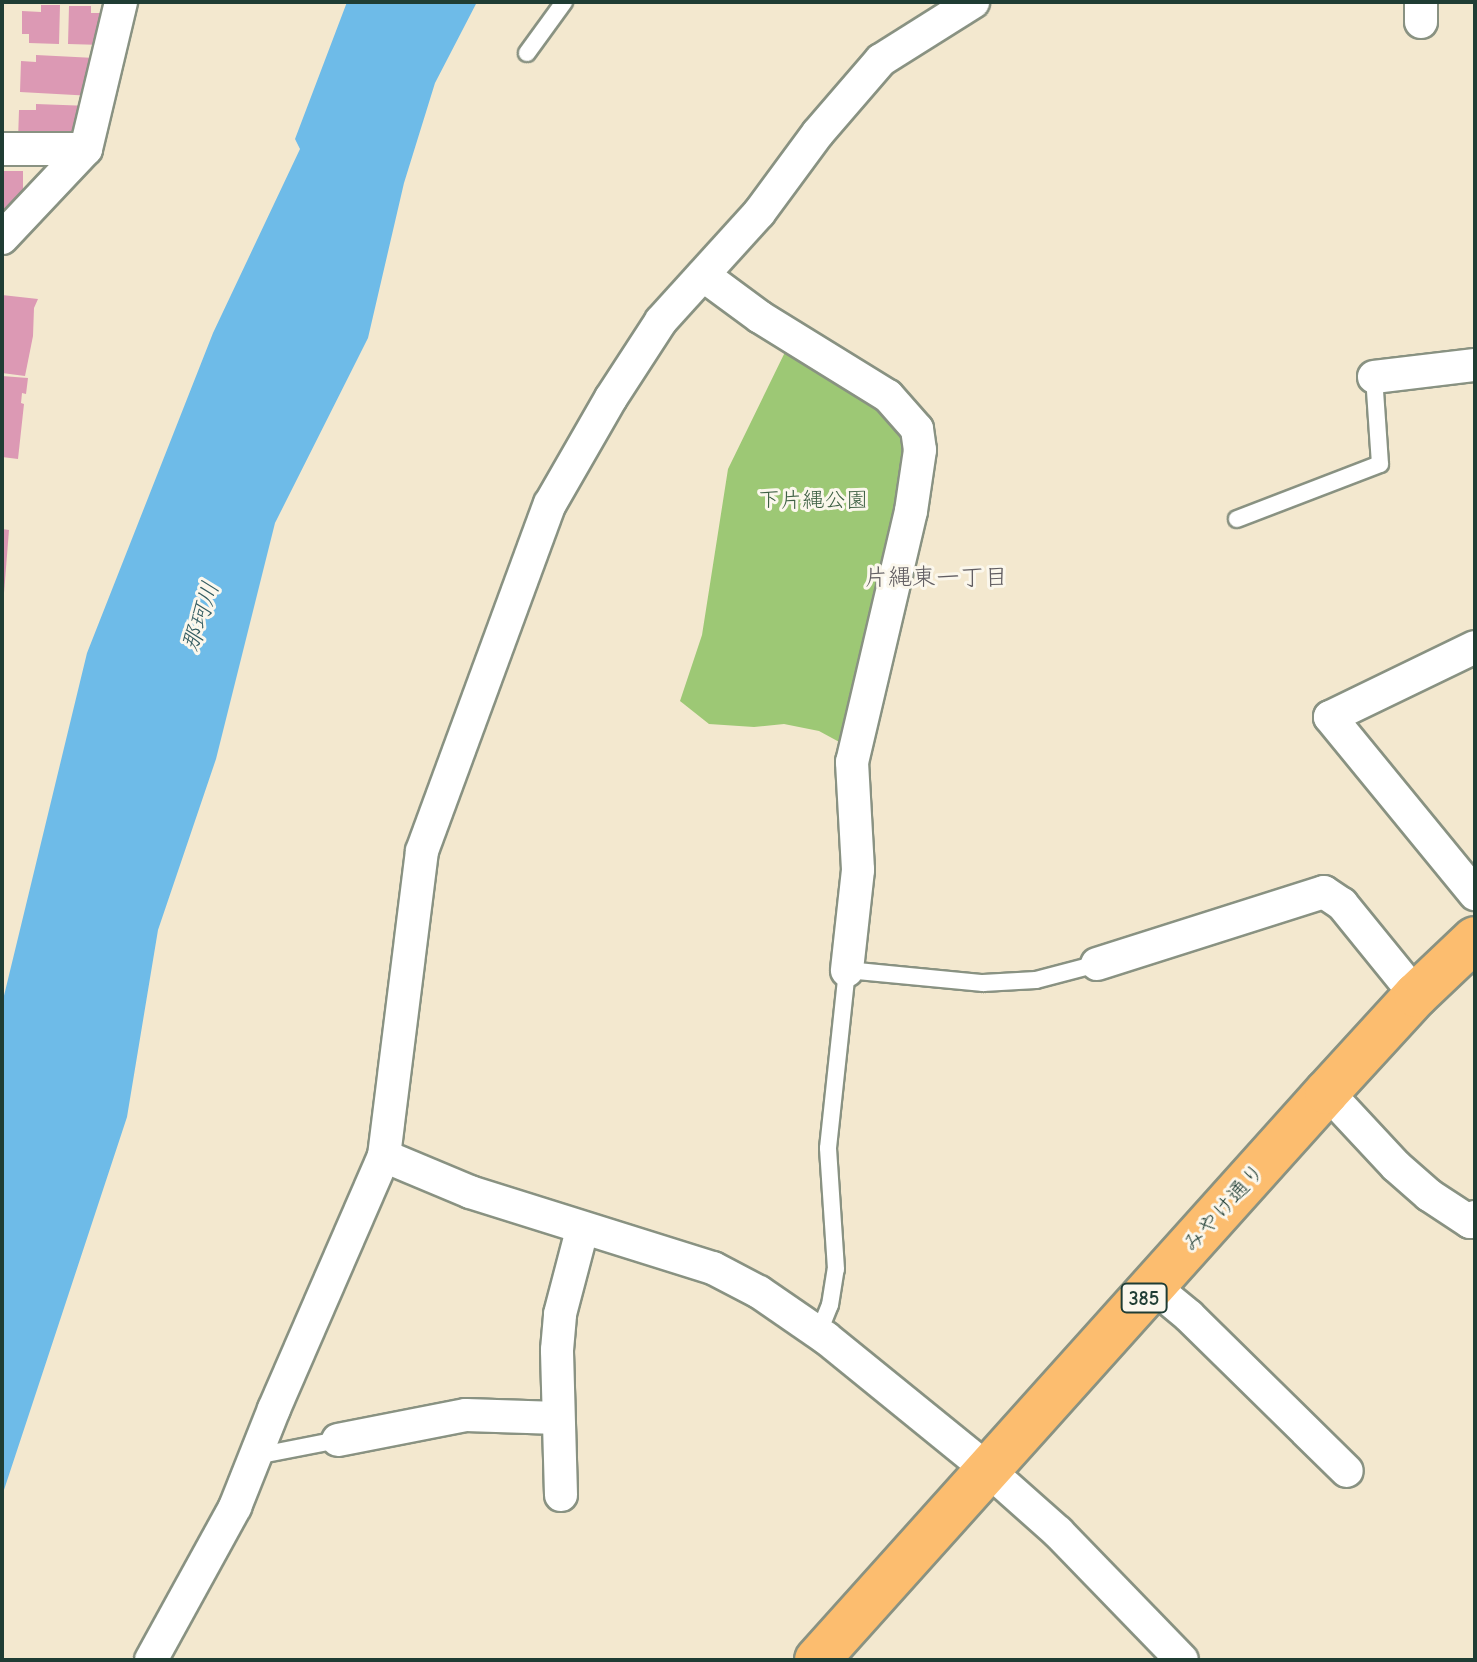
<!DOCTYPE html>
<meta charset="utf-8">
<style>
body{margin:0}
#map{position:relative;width:1477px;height:1662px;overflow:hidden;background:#f3e8cf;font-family:"Comic Neue","Klee One",sans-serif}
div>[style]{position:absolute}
.green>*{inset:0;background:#9dc875}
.water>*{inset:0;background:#6ebbe8}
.building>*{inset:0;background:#dc99b4;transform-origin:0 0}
.roads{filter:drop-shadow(2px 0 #899282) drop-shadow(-2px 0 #899282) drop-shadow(0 2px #899282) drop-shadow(0 -2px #899282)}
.lane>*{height:16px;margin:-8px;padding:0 8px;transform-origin:8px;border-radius:8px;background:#fff}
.street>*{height:32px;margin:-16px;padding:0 16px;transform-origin:16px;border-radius:16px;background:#fff}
.highway>*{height:44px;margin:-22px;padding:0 22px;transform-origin:22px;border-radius:22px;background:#fcbd6f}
span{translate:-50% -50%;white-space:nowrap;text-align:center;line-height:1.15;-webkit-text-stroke:6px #fbf7ec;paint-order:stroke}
.shield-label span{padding:2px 6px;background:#fbf7ec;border:2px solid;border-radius:6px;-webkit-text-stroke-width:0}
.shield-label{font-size:20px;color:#1f3d34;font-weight:700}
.park-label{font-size:22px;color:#3e6044}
.street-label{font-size:22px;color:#1f3d34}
.neighbourhood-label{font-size:24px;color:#615d61}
.water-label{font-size:24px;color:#335c61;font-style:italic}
.frame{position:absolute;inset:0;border:4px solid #1f3d34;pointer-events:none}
</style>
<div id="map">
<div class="green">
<div style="clip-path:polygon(787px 348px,884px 409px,903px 442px,906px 489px,843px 744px,819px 731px,784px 724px,754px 727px,709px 724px,680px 701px,702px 635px,728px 469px)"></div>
</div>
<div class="water">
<div style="clip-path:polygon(347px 2px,477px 2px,435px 83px,404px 183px,368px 338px,275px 523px,216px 759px,158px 930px,127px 1117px,2px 1496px,2px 1004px,87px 653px,213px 333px,300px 149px,295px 139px)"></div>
</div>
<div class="building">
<div style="clip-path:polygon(41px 5px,60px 5px,59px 44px,29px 43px,29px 34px,22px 34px,22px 11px,41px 12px)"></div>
<div style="clip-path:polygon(69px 6px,91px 6px,91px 13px,103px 13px,103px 45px,68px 44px)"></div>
<div style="clip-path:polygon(36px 55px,95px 58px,93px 96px,20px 92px,21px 61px,36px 62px)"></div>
<div style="clip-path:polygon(36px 104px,90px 106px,89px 133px,72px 132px,71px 143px,18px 140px,19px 110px,36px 110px)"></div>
<div style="left:2px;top:171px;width:21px;height:41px"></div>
<div style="clip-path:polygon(2px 295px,38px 299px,34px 308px,33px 336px,25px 376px,2px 373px)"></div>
<div style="clip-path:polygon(2px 376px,28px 378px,26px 394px,22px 393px,21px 403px,24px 404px,18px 459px,2px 457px)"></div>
<div style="clip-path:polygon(2px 529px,9px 530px,4px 593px,2px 593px)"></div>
</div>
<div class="roads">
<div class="lane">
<div style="left:527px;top:53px;width:63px;rotate:-54deg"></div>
<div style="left:1237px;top:519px;width:153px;rotate:-21deg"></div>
<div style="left:1380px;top:464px;width:87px;rotate:-93.9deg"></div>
<div style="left:819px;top:1332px;width:29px;rotate:-68deg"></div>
<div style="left:830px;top:1305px;width:36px;rotate:-81deg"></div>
<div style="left:836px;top:1269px;width:121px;rotate:-93.8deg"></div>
<div style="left:828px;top:1148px;width:179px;rotate:-83.9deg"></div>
<div style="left:847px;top:970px;width:137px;rotate:5.5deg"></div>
<div style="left:983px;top:983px;width:53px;rotate:-3.2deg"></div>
<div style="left:1036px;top:980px;width:63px;rotate:-14.7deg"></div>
<div style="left:256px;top:1456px;width:84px;rotate:-11deg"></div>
</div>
<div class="street">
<div style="left:1421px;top:22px;width:20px;rotate:-90deg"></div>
<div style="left:2px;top:149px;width:84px"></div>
<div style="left:2px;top:238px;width:122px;rotate:-46.7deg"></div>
<div style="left:86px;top:149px;width:151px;rotate:-76.6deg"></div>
<div style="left:703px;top:275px;width:71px;rotate:36.4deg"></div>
<div style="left:760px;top:317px;width:150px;rotate:31.7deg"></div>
<div style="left:888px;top:396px;width:44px;rotate:48.7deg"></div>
<div style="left:917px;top:429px;width:21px;rotate:82deg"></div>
<div style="left:920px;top:450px;width:62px;rotate:98.4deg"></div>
<div style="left:911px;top:511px;width:258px;rotate:103.2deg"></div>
<div style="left:852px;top:762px;width:108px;rotate:86.8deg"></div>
<div style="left:858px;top:870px;width:101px;rotate:96.3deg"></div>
<div style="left:1374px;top:377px;width:102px;rotate:-6.8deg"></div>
<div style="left:1475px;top:647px;width:161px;rotate:154.2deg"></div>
<div style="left:1330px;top:717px;width:229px;rotate:50.7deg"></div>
<div style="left:1097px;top:964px;width:238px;rotate:-17.6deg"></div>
<div style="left:1324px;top:892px;width:22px;rotate:34deg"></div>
<div style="left:1342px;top:904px;width:117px;rotate:50.9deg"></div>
<div style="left:1327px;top:1092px;width:101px;rotate:47deg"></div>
<div style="left:1396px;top:1166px;width:44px;rotate:41.3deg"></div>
<div style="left:1429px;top:1195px;width:49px;rotate:33.4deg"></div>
<div style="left:1470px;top:1222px;width:7px;rotate:-45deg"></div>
<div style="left:384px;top:1156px;width:93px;rotate:22.7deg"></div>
<div style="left:470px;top:1192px;width:255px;rotate:17.4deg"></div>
<div style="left:713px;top:1268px;width:52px;rotate:27.6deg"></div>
<div style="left:759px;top:1292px;width:81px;rotate:34.5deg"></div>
<div style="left:826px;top:1338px;width:208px;rotate:39.1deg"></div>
<div style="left:987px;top:1469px;width:95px;rotate:41.6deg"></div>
<div style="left:1058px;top:1532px;width:178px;rotate:45.9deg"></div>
<div style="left:1154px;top:1287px;width:45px;rotate:39.6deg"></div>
<div style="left:1189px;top:1316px;width:221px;rotate:44.5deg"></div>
<div style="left:338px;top:1440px;width:130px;rotate:-11.1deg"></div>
<div style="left:466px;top:1415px;width:92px;rotate:1.9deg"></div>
<div style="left:561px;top:1495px;width:145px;rotate:-91.6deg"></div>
<div style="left:557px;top:1350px;width:36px;rotate:-85deg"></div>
<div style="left:560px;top:1314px;width:87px;rotate:-75.3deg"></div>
<div style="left:151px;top:1660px;width:175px;rotate:-61.2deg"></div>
<div style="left:235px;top:1507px;width:105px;rotate:-68.3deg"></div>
<div style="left:274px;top:1409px;width:276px;rotate:-66.5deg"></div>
<div style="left:384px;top:1156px;width:307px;rotate:-82.9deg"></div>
<div style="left:422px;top:851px;width:370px;rotate:-69.8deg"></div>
<div style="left:550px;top:504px;width:122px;rotate:-60.1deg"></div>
<div style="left:611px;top:398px;width:92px;rotate:-57deg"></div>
<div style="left:661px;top:321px;width:146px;rotate:-47.8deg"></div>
<div style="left:759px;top:213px;width:99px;rotate:-53.6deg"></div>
<div style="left:818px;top:133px;width:96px;rotate:-49.2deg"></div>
<div style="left:881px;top:60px;width:109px;rotate:-32.2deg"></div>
</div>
<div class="highway">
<div style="left:817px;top:1660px;width:763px;rotate:-48.08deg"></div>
<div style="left:1327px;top:1092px;width:132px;rotate:-47.5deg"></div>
<div style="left:1416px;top:995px;width:81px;rotate:-43.5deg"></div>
</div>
</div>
<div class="shield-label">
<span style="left:1144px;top:1298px">385</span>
</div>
<div class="park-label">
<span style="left:813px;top:501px">下片縄公園</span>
</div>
<div class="street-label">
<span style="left:1224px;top:1208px;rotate:-48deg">みやけ通り</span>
</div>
<div class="neighbourhood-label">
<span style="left:936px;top:578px">片縄東一丁目</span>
</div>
<div class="water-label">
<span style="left:201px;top:617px;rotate:-72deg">那珂川</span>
</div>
<div class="frame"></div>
</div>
